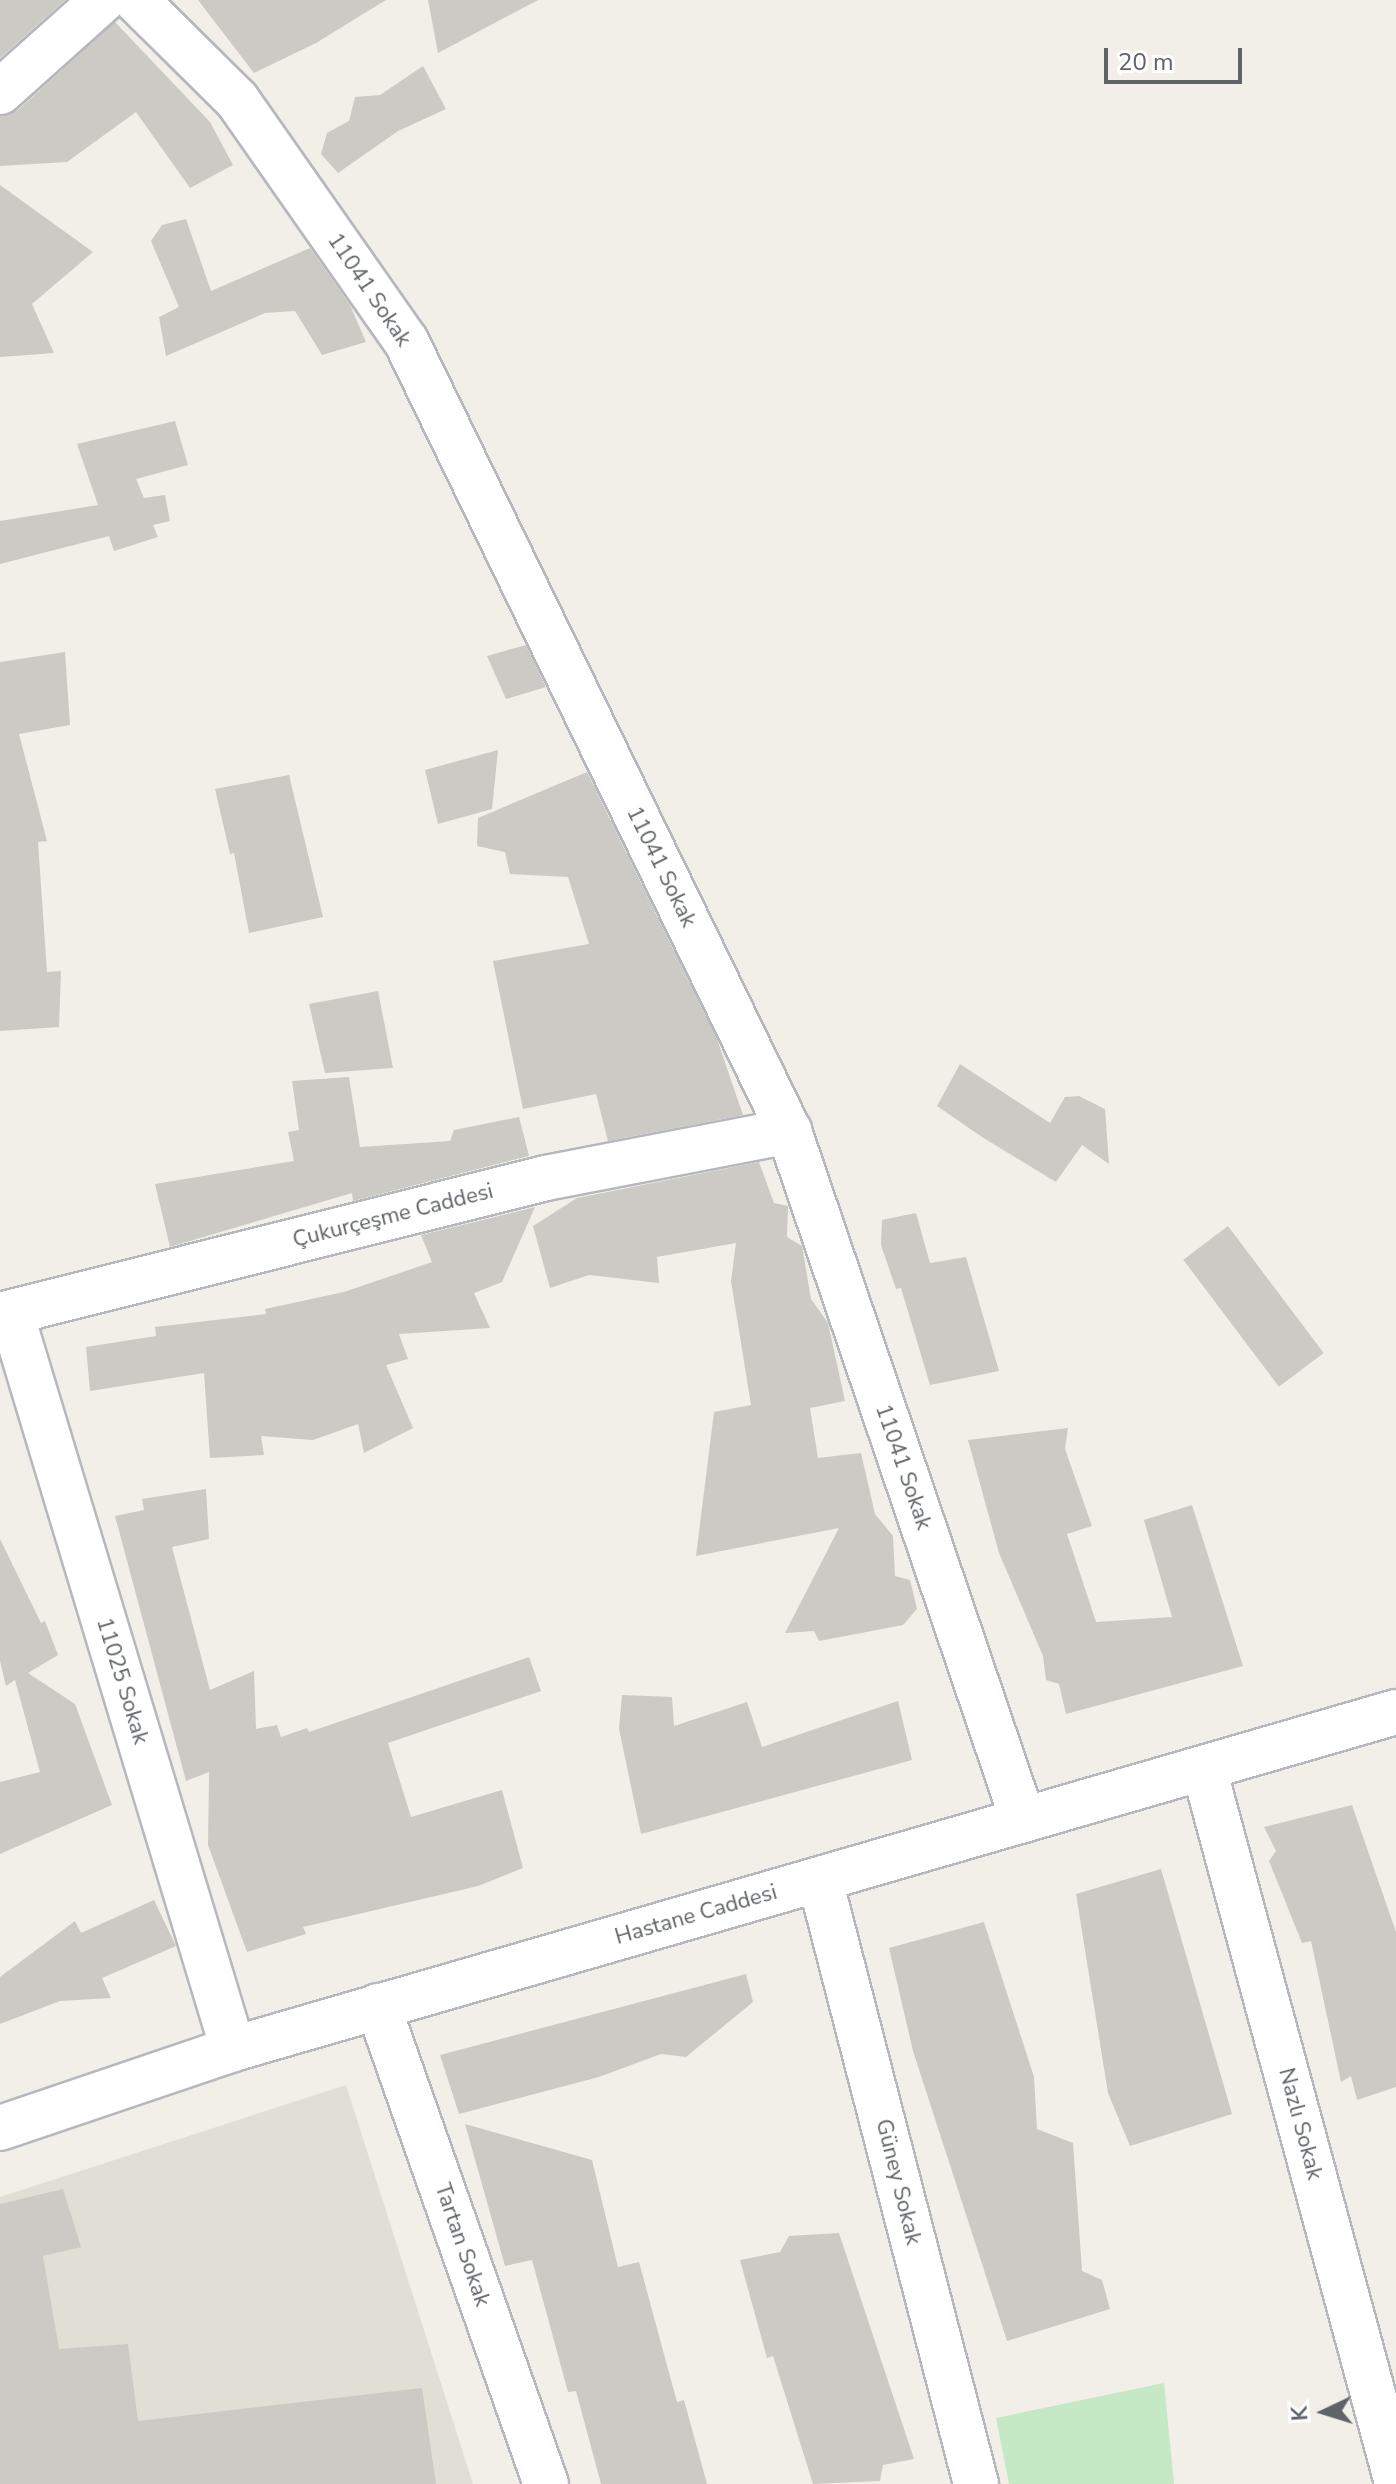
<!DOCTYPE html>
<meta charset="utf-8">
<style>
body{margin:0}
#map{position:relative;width:1396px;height:2484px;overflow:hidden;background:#f1efe8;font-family:"Nunito Sans",sans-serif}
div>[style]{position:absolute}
.education>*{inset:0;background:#e1ded6}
.green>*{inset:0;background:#c5e8c5}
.building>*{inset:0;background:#cccac5;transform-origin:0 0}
.roads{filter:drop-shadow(2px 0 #b5b8bc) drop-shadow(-2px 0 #b5b8bc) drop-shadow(0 2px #b5b8bc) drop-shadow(0 -2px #b5b8bc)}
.street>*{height:44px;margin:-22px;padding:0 22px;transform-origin:22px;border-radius:22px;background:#fff}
.secondary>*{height:44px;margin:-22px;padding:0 22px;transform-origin:22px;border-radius:22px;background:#fff}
span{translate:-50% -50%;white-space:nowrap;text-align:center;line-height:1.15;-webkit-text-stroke:6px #fff;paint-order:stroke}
.street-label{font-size:22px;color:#5f6368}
.north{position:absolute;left:1284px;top:2372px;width:80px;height:80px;-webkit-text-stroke:6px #fff;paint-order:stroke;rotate:266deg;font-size:22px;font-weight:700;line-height:32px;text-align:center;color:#5f6368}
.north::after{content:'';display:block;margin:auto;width:28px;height:36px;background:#5f6368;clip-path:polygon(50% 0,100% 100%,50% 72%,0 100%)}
.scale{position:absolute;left:1104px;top:48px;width:138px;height:36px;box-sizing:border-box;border:4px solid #5f6368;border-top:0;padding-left:10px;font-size:24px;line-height:28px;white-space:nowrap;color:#5f6368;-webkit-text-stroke:6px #fff;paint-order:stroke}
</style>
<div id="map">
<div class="education">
<div style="clip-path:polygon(346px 2085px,473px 2484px,0 2484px,0 2197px)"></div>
</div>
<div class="green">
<div style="clip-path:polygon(1164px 2383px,1174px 2484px,1009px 2484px,996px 2418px)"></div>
</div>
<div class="building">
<div style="clip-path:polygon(0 0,65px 0,0 58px)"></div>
<div style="clip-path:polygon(198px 0,386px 0,316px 43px,254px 73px)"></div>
<div style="clip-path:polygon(428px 0,538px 0,438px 53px)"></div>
<div style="clip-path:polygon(115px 22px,210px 122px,233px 165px,190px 188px,136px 112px,67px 162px,0 166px,0 116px,17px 111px)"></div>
<div style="clip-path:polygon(423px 66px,446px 109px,398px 131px,338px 173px,321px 154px,327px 133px,349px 121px,355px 97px,380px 95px)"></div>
<div style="clip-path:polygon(0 185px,93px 252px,32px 304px,54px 353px,0 357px)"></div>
<div style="clip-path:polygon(186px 219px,211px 291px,310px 248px,350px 305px,366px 342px,322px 355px,295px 311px,265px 313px,166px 356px,159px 317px,179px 307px,151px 241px,162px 225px)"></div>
<div style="clip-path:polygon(175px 421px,188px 465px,136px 479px,144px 498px,165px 495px,170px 521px,153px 525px,158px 537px,114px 551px,109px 536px,0 564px,0 521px,98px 505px,77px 444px)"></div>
<div style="clip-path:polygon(526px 645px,546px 687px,506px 699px,487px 656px)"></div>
<div style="clip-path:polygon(65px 652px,70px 725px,19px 734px,47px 841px,38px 842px,47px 972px,61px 971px,59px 1027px,0 1031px,0 662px)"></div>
<div style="clip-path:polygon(498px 750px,492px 809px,438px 824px,425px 770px)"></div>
<div style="clip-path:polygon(587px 772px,717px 1039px,743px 1115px,608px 1141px,596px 1094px,523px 1109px,493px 961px,589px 944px,568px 877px,510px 874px,505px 852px,477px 846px,478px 818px)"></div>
<div style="clip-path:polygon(289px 775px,323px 917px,249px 933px,234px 853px,230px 854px,215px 789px)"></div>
<div style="clip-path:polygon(378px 991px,393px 1068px,325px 1073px,309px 1004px)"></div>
<div style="clip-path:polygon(960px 1064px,1050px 1123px,1065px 1097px,1079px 1096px,1105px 1109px,1109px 1164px,1082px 1145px,1056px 1182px,982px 1137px,937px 1106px)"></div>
<div style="clip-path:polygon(349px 1077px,360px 1147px,450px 1141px,454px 1130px,519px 1117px,529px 1156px,353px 1201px,352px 1193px,170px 1247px,155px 1184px,294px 1161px,288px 1132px,299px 1130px,292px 1081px)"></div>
<div style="clip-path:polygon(759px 1162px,774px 1203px,788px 1206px,787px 1237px,802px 1246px,811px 1299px,828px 1323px,845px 1401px,810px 1408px,818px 1458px,861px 1453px,875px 1514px,893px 1536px,895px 1576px,910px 1580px,917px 1609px,903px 1625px,819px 1641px,814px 1631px,785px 1633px,839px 1528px,696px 1556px,714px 1412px,751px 1405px,731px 1281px,736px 1243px,657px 1257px,659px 1283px,589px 1275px,550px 1288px,533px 1226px,577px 1198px)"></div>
<div style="clip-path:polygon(535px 1207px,502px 1282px,474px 1293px,490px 1328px,399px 1334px,408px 1359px,386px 1365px,413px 1428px,364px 1453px,358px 1424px,313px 1440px,261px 1436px,264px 1455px,210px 1458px,204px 1373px,90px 1391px,86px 1347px,156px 1336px,155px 1327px,266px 1314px,265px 1309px,344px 1292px,432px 1262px,421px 1235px)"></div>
<div style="clip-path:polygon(916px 1213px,930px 1263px,966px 1257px,999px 1371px,930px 1385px,901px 1288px,896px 1289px,881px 1245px,882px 1220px)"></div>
<div style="left:1228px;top:1226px;width:159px;height:56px;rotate:53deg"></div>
<div style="clip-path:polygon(1068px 1428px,1065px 1449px,1092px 1526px,1067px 1534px,1096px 1622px,1172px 1617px,1144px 1520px,1192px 1505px,1243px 1666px,1066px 1714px,1059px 1684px,1046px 1680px,1043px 1656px,999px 1553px,968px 1440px)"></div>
<div style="clip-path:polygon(206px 1489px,209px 1539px,172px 1547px,210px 1690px,254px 1671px,256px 1729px,277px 1725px,281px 1737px,307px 1728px,309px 1732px,529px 1657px,541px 1691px,388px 1743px,411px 1817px,502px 1790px,523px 1868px,478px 1886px,303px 1927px,306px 1934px,247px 1952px,208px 1845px,209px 1772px,186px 1781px,115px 1516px,144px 1510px,142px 1499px)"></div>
<div style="clip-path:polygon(0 1539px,41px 1623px,45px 1621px,58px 1655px,28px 1673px,75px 1704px,112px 1805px,0 1854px,0 1782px,40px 1772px,15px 1680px,6px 1686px,0 1661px)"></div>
<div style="clip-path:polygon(622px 1695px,672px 1697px,674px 1726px,747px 1702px,762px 1747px,898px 1701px,912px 1760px,641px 1834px,619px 1729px)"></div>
<div style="clip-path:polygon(1352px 1805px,1396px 1932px,1396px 2087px,1357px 2100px,1351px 2076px,1341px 2082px,1311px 1941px,1302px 1943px,1269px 1861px,1276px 1851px,1264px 1827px)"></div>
<div style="clip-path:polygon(1161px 1869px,1232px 2114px,1130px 2146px,1108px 2093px,1076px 1894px)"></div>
<div style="clip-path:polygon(154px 1900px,176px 1946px,102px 1978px,111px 1998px,60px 2001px,0 2024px,0 1977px,75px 1921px,81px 1933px)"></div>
<div style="clip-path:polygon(984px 1922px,1034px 2077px,1037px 2129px,1073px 2143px,1082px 2271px,1102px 2280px,1110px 2309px,1007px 2341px,913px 2051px,889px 1948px)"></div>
<div style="clip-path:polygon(746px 1974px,753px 2002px,686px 2057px,661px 2054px,599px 2077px,459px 2114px,440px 2055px)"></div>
<div style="clip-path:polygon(465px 2124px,592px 2160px,618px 2267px,639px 2262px,677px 2402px,684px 2400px,707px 2484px,601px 2484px,576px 2391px,568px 2392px,532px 2260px,505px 2266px)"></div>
<div style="clip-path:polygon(63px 2189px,81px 2247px,43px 2256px,59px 2349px,128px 2344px,138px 2421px,422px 2388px,436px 2484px,0 2484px,0 2204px)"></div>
<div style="clip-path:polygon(839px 2233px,914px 2459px,883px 2465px,880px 2481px,813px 2484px,773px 2356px,767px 2358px,740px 2260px,780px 2252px,789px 2236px)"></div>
</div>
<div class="roads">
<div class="street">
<div style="left:136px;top:0;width:142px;rotate:44.7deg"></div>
<div style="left:237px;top:100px;width:294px;rotate:55deg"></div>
<div style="left:406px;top:341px;width:878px;rotate:64.14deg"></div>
<div style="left:789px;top:1131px;width:728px;rotate:71.24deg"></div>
<div style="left:0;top:92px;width:138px;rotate:-41.8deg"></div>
<div style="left:11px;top:1313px;width:769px;rotate:73.22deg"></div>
<div style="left:0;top:1315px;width:563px;rotate:-14.09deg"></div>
<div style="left:546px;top:1178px;width:248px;rotate:-10.9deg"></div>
<div style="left:1204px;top:1769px;width:736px;rotate:74.87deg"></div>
<div style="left:820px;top:1880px;width:624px;rotate:75.52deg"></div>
<div style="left:378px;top:2006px;width:507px;rotate:70.64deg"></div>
</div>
<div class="secondary">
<div style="left:0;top:2128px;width:246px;rotate:-18.7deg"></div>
<div style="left:233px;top:2049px;width:1211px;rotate:-16.16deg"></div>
</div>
</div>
<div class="street-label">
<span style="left:369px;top:290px;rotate:56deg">11041 Sokak</span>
<span style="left:661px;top:867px;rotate:64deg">11041 Sokak</span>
<span style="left:393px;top:1216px;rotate:-14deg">Çukurçeşme Caddesi</span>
<span style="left:903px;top:1467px;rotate:71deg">11041 Sokak</span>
<span style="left:122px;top:1681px;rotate:73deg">11025 Sokak</span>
<span style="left:696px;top:1915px;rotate:-16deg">Hastane Caddesi</span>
<span style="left:1300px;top:2124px;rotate:75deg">Nazlı Sokak</span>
<span style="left:898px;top:2182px;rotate:76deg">Güney Sokak</span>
<span style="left:462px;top:2245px;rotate:71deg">Tartan Sokak</span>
</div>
<div class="north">K</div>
<div class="scale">20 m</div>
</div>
